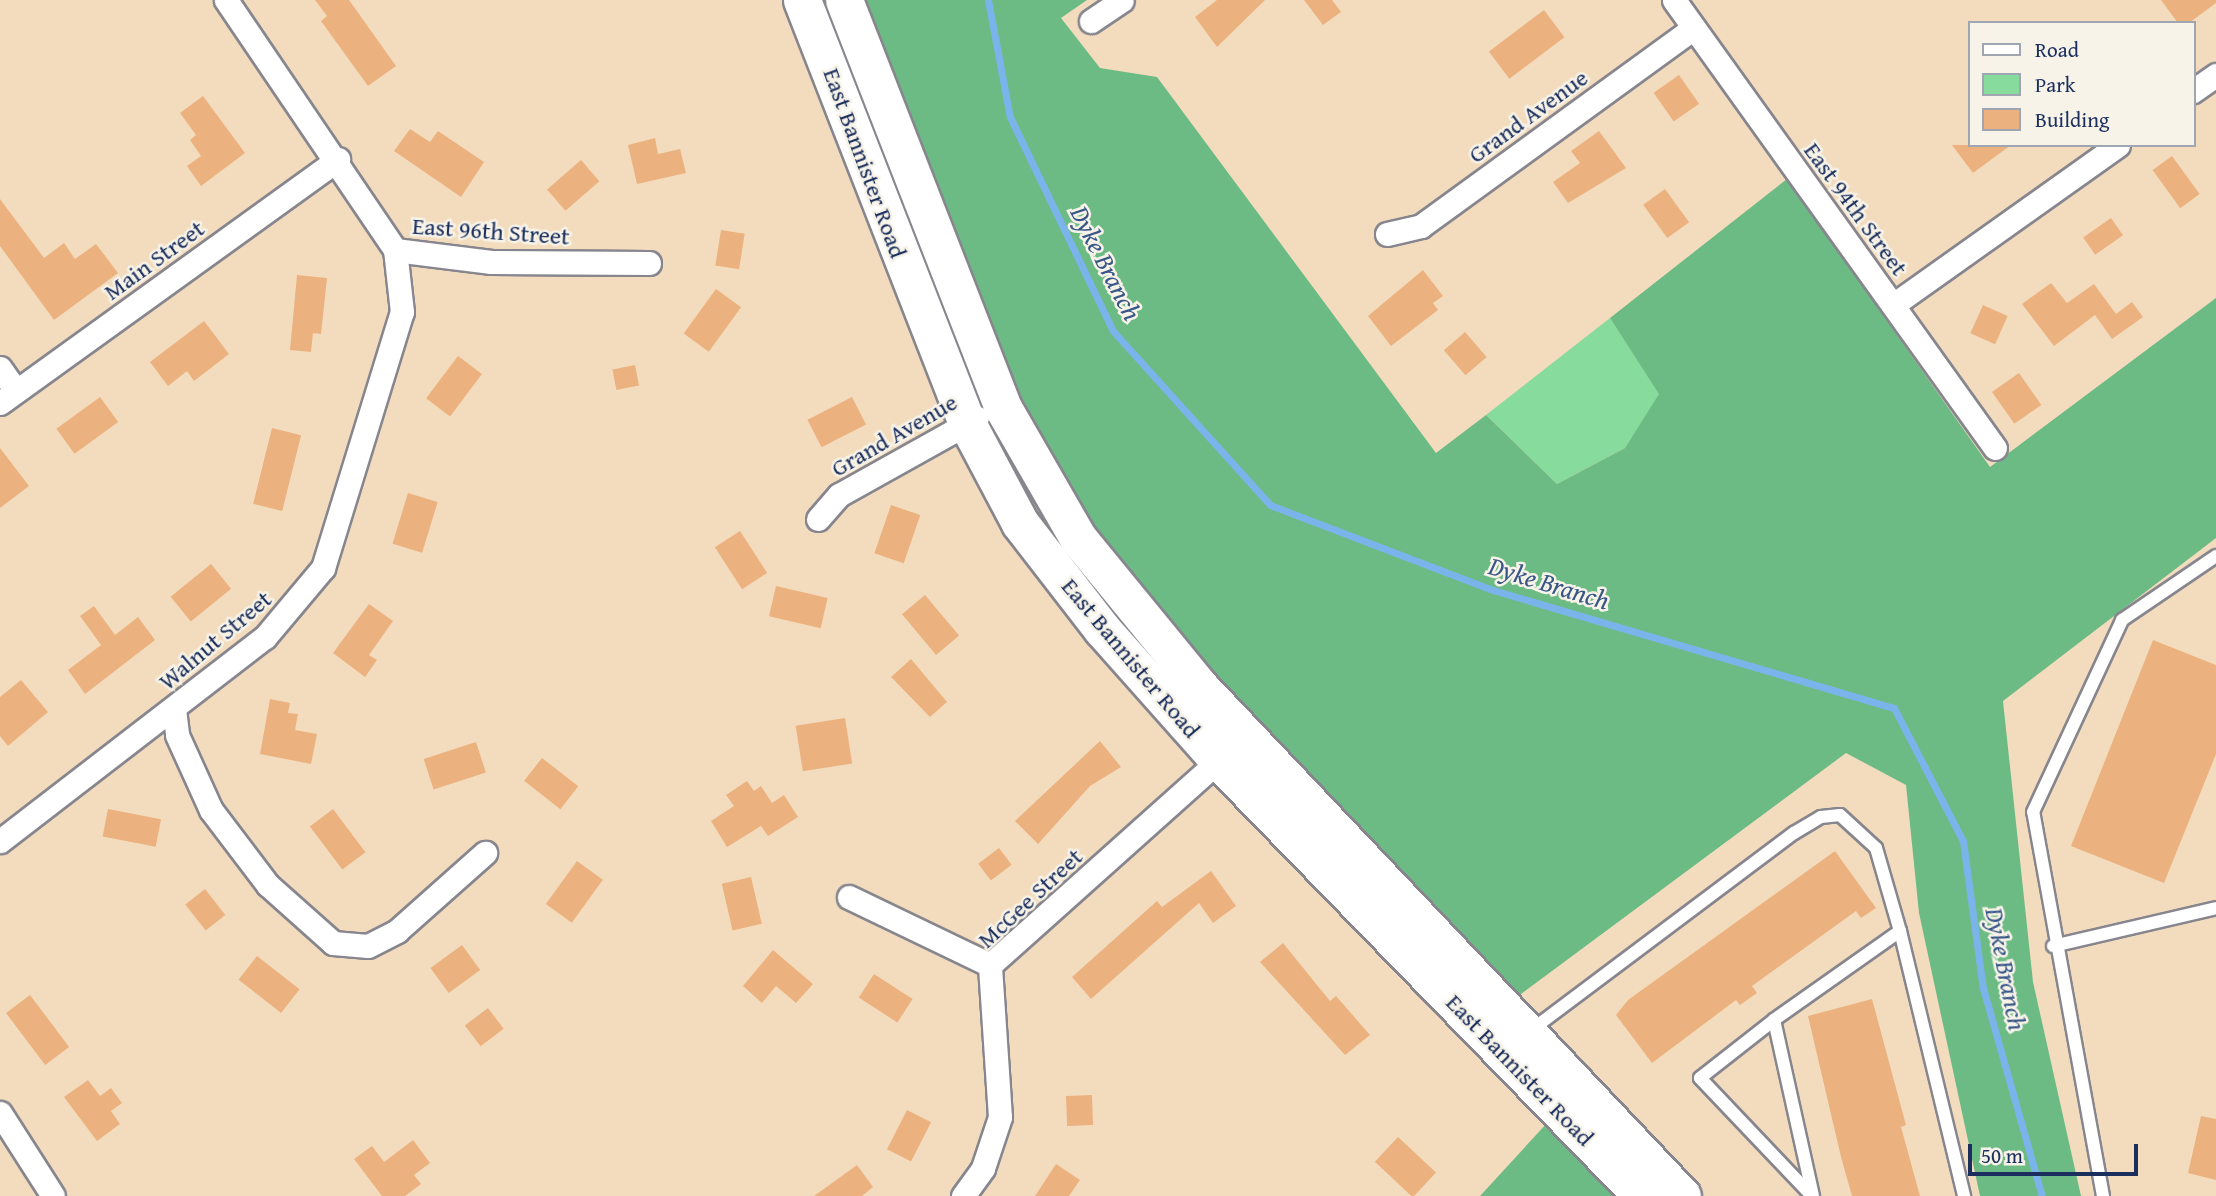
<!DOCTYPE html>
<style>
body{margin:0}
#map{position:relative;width:2216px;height:1196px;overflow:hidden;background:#f3dcbe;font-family:"Gentium Book Plus",serif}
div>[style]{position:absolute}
.green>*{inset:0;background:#87db9c}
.forest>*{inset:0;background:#6dbb84}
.stream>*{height:7px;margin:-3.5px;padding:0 3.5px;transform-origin:3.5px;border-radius:3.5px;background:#7bb4eb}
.building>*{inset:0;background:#ebb27f;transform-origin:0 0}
.roads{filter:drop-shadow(2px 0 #87868e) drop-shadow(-2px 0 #87868e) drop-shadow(0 2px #87868e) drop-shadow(0 -2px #87868e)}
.lane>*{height:12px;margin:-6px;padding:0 6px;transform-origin:6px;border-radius:6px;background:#fff}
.street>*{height:23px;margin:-11.5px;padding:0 11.5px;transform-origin:11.5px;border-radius:11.5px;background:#fff}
.primary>*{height:37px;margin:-18.5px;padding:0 18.5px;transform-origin:18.5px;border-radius:18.5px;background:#fff}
span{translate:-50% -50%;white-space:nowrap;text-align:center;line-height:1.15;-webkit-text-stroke:5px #f7f3e8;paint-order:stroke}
.street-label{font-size:24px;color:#1b2f5e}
.water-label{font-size:26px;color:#385788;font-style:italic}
.legend{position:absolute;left:1968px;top:21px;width:228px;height:126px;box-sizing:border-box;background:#f7f3e8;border:2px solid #9fa5b1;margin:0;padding:9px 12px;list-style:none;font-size:21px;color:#1b2f5e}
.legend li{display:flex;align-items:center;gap:14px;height:35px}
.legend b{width:35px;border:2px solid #9fa5b1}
.scale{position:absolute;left:1968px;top:1144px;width:170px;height:32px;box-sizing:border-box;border:4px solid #1b2f5e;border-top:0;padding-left:9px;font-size:21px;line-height:24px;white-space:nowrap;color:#1b2f5e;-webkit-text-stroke:5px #f7f3e8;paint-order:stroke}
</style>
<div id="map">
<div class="green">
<div style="clip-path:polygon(1610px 318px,1660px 394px,1625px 448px,1557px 484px,1486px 415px)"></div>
</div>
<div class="forest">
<div style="clip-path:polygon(858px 0,1087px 0,1061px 18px,1100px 68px,1157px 77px,1436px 453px,1486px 415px,1557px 484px,1625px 448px,1659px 394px,1610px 318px,1787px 179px,1990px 467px,2216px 298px,2216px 538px,2003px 701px,2033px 982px,2081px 1196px,1980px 1196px,1919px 913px,1906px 785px,1846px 753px,1517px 997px,1198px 666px,1077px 509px,1029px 426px)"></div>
<div style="clip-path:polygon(1548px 1122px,1616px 1196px,1480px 1196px)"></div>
</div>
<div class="stream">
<div style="left:988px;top:0;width:119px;rotate:79.4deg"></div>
<div style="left:1010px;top:117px;width:237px;rotate:64.3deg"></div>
<div style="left:1113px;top:331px;width:234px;rotate:47.9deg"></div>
<div style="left:1270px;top:505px;width:239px;rotate:20.9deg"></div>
<div style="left:1493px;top:590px;width:418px;rotate:16.4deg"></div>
<div style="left:1894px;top:708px;width:150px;rotate:62.6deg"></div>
<div style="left:1963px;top:841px;width:148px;rotate:82.3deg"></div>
<div style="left:1983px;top:988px;width:216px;rotate:74.2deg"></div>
</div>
<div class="building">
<div style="clip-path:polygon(315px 0,349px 0,396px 66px,368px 86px,321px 21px,327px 16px)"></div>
<div style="clip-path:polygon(1217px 0,1265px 0,1217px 47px,1195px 17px)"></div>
<div style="clip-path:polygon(1304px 0,1332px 0,1341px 12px,1323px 25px)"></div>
<div style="clip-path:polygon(2161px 0,2216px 0,2216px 3px,2189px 23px,2178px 23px)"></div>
<div style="left:1544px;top:10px;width:34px;height:69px;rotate:53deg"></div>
<div style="left:1679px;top:75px;width:35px;height:31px;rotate:55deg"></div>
<div style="clip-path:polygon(203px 96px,245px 153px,201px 186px,187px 166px,201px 156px,190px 140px,196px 135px,180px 113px)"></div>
<div style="clip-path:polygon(410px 129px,430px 142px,438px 131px,484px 162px,461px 197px,394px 151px)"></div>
<div style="clip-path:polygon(1599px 131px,1626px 168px,1568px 203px,1553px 182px,1580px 163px,1571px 151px)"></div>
<div style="clip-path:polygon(655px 138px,658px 154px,680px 149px,686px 173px,637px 184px,628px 145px)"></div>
<div style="clip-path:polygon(1952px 145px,2011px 145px,1973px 173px)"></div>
<div style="left:2172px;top:156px;width:47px;height:24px;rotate:54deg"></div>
<div style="left:581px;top:160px;width:28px;height:45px;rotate:49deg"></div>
<div style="left:1665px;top:189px;width:41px;height:27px;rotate:54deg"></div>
<div style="clip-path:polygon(0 199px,44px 258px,64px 243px,75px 259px,96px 244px,118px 273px,54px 320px,0 246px)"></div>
<div style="left:2111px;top:218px;width:21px;height:34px;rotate:55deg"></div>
<div style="left:721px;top:230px;width:24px;height:36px;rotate:9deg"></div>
<div style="clip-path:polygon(1423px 270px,1443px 296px,1433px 303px,1438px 310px,1391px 346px,1368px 316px)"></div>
<div style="clip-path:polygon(297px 275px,327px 278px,321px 334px,313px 333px,311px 352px,290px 350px)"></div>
<div style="clip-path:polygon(2051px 283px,2067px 303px,2094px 284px,2116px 314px,2132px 302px,2143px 317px,2112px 339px,2095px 315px,2054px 346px,2022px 304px)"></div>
<div style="left:716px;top:289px;width:31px;height:55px;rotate:36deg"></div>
<div style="left:1983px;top:305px;width:27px;height:31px;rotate:24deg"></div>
<div style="clip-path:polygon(204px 321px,229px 354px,194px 381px,187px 371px,168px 386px,150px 362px)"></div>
<div style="left:1465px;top:332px;width:33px;height:28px;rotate:49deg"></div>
<div style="left:458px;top:356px;width:30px;height:53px;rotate:37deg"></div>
<div style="left:635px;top:365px;width:21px;height:23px;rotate:79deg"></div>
<div style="left:2019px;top:373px;width:39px;height:33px;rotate:55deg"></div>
<div style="left:100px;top:397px;width:31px;height:54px;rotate:54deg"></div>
<div style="left:852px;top:397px;width:31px;height:50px;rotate:63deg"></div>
<div style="left:272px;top:428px;width:30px;height:78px;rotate:14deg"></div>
<div style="clip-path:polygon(0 448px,29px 486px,0 508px)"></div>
<div style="left:408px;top:493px;width:31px;height:53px;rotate:17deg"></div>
<div style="left:891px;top:505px;width:31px;height:51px;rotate:19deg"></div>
<div style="left:740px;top:531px;width:50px;height:30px;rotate:57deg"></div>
<div style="left:211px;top:564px;width:32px;height:52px;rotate:51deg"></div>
<div style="left:776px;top:586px;width:53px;height:31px;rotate:13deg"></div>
<div style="left:925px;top:595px;width:53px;height:30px;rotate:50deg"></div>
<div style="clip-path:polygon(369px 604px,393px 621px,369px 655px,377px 660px,365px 677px,333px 653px)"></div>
<div style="clip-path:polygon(94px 606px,115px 635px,138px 617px,155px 640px,85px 694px,68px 670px,101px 645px,80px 616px)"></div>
<div style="clip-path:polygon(2153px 640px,2216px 665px,2216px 754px,2164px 883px,2071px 846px)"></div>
<div style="clip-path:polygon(911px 659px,947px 702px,930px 717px,891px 677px)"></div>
<div style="clip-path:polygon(21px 680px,48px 712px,8px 746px,0 736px,0 697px)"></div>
<div style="clip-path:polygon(270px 699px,290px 703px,288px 713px,298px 714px,295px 730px,317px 734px,311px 764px,260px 754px)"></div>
<div style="left:845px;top:718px;width:46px;height:50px;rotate:81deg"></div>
<div style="clip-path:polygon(1100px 741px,1121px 767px,1090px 786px,1038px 844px,1015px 821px)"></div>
<div style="left:476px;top:742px;width:32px;height:55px;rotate:72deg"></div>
<div style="left:542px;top:758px;width:46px;height:29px;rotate:38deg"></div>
<div style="clip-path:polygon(747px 781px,754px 791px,761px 786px,772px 803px,784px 795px,798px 817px,768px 836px,761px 826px,727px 847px,711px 821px,734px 806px,726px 795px)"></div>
<div style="left:108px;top:809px;width:54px;height:28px;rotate:11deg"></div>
<div style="left:333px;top:809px;width:54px;height:29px;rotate:53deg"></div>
<div style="left:999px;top:848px;width:21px;height:26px;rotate:53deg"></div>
<div style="clip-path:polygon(1835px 851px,1876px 908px,1861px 918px,1856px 911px,1752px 986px,1757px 993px,1740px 1005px,1736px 1000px,1652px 1063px,1616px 1015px,1628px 1000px)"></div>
<div style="left:577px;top:861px;width:32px;height:53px;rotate:36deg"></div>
<div style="clip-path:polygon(1211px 871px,1236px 906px,1213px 923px,1199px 903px,1091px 999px,1072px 977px,1157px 901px,1162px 907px)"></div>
<div style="left:751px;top:877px;width:48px;height:30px;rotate:77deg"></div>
<div style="left:205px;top:889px;width:33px;height:25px;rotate:52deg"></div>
<div style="clip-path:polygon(1283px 943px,1330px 1001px,1336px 996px,1370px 1035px,1345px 1055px,1260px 962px)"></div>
<div style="left:462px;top:945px;width:31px;height:39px;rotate:54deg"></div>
<div style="clip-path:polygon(773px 950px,813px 984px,796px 1003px,776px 986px,762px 1003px,743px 986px)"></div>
<div style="left:257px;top:956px;width:54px;height:30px;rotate:38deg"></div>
<div style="left:874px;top:974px;width:46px;height:28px;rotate:33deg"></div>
<div style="left:30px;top:995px;width:65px;height:30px;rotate:53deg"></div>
<div style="clip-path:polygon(1872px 999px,1906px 1125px,1901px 1127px,1920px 1196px,1852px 1196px,1841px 1157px,1808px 1016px)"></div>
<div style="left:488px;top:1008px;width:26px;height:29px;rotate:53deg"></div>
<div style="clip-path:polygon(88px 1080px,100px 1096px,111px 1088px,122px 1103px,111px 1111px,120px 1124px,97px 1141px,64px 1097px)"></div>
<div style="left:1092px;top:1095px;width:30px;height:26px;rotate:88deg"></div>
<div style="left:907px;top:1110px;width:27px;height:44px;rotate:27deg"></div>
<div style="clip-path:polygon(2201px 1116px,2216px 1119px,2216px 1180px,2188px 1173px)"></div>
<div style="left:1398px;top:1137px;width:52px;height:34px;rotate:43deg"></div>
<div style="clip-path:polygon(413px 1140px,430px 1163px,414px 1175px,421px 1184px,405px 1196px,382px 1196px,354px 1159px,372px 1146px,384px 1162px)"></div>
<div style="clip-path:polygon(1056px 1164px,1080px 1180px,1069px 1196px,1035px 1196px)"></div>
<div style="clip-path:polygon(857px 1165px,873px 1187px,862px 1196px,814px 1196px)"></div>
</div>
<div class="roads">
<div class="lane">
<div style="left:1900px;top:931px;width:273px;rotate:76.4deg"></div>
<div style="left:2053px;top:946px;width:167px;rotate:-13.1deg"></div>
<div style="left:1774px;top:1020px;width:94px;rotate:141.9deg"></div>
<div style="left:1700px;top:1078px;width:163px;rotate:46.5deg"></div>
<div style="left:1530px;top:1031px;width:330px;rotate:-36.9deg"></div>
<div style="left:1794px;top:833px;width:31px;rotate:-31deg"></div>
<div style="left:1821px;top:817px;width:19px;rotate:-6deg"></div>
<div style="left:1840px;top:815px;width:49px;rotate:42.5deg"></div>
<div style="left:1876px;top:848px;width:86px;rotate:73.9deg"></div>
<div style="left:1900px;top:931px;width:154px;rotate:144.8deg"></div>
<div style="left:1774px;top:1020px;width:180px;rotate:77.5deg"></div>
<div style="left:2103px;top:1196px;width:390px;rotate:-100.3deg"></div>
<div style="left:2033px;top:812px;width:212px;rotate:-65.1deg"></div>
<div style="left:2122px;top:620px;width:114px;rotate:-34.2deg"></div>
</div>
<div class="street">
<div style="left:226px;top:0;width:302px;rotate:55.9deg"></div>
<div style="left:395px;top:250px;width:97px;rotate:7.1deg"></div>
<div style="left:491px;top:262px;width:158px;rotate:0.4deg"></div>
<div style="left:1674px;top:0;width:551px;rotate:54.38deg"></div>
<div style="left:1091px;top:21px;width:37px;rotate:-34deg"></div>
<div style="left:2193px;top:91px;width:28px;rotate:-35deg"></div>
<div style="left:1387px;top:234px;width:35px;rotate:-13deg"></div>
<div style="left:1421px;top:226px;width:337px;rotate:-36deg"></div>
<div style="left:1893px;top:305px;width:276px;rotate:-35.4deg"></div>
<div style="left:0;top:368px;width:28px;rotate:55deg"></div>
<div style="left:0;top:403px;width:417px;rotate:-35.8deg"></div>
<div style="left:818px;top:519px;width:32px;rotate:-49deg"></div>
<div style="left:839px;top:495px;width:158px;rotate:-29.2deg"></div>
<div style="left:174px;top:709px;width:26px;rotate:83deg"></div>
<div style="left:177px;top:735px;width:82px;rotate:65.6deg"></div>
<div style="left:211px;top:810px;width:94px;rotate:52.8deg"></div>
<div style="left:268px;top:885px;width:87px;rotate:41.7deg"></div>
<div style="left:333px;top:943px;width:35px;rotate:5deg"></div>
<div style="left:368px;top:946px;width:33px;rotate:-27deg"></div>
<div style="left:397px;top:931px;width:118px;rotate:-41.6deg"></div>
<div style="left:0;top:841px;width:334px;rotate:-37.6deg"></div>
<div style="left:265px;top:637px;width:90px;rotate:-50deg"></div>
<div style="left:323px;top:568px;width:268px;rotate:-72.9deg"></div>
<div style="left:402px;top:312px;width:62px;rotate:-96.4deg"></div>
<div style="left:849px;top:897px;width:157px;rotate:25.7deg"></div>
<div style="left:0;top:1113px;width:98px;rotate:57.4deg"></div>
<div style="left:963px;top:1196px;width:34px;rotate:-54deg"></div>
<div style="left:983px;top:1168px;width:54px;rotate:-71.6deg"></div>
<div style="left:1000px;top:1117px;width:152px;rotate:-93.8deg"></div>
<div style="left:990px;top:965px;width:318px;rotate:-41.8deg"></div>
</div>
<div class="primary">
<div style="left:802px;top:0;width:454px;rotate:68.7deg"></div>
<div style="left:967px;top:423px;width:113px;rotate:62.1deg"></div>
<div style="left:1020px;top:523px;width:134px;rotate:52.3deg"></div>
<div style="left:1102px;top:629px;width:176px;rotate:48.4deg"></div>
<div style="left:1219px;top:761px;width:607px;rotate:45.8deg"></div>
<div style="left:844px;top:0;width:436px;rotate:68.7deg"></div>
<div style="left:1002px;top:406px;width:152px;rotate:60.1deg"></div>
<div style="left:1078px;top:538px;width:193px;rotate:50.7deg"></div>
<div style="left:1200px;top:687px;width:701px;rotate:46.56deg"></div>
</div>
</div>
<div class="street-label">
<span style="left:1528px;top:116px;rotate:-36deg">Grand Avenue</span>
<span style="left:865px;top:163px;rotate:70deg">East Bannister Road</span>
<span style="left:1856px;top:209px;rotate:54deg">East 94th Street</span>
<span style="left:491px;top:231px;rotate:4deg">East 96th Street</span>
<span style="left:154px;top:260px;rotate:-36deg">Main Street</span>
<span style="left:894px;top:435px;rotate:-30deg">Grand Avenue</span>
<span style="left:215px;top:640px;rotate:-40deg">Walnut Street</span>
<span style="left:1131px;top:658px;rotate:50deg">East Bannister Road</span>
<span style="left:1030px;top:898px;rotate:-43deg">McGee Street</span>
<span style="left:1520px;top:1070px;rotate:46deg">East Bannister Road</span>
</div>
<div class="water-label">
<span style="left:1106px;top:263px;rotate:63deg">Dyke Branch</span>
<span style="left:1549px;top:583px;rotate:17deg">Dyke Branch</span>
<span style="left:2006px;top:969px;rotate:79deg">Dyke Branch</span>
</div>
<ul class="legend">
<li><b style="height:9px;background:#fff"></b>Road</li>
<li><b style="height:19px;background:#87db9c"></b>Park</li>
<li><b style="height:19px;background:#ebb27f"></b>Building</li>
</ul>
<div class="scale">50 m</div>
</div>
